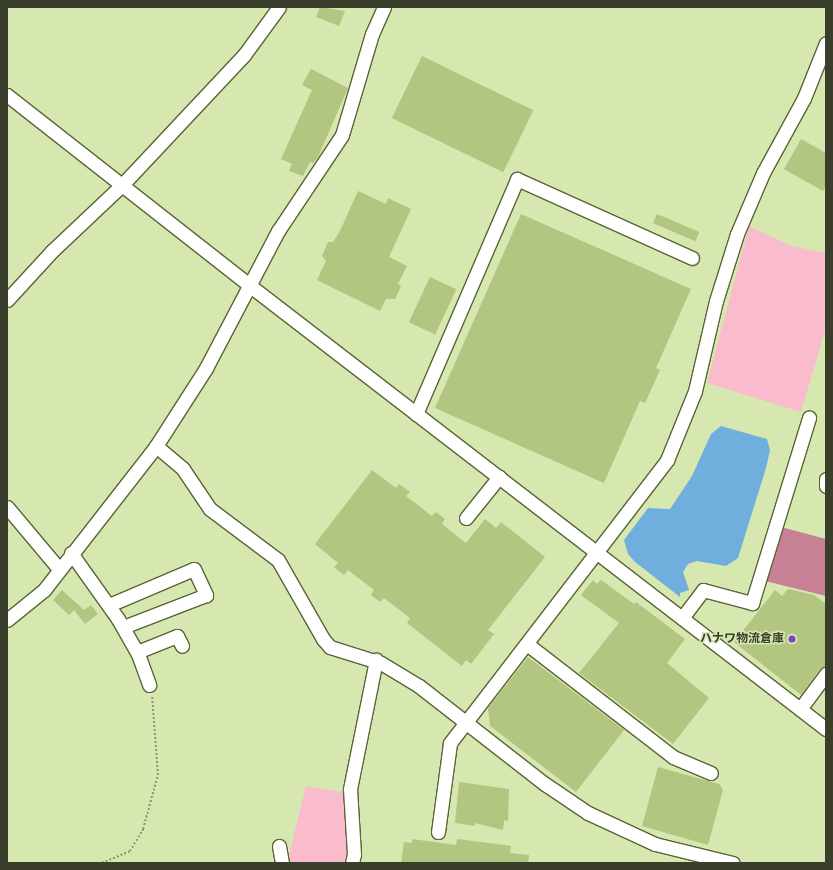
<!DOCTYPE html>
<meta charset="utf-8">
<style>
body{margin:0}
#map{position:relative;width:833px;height:870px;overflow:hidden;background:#d6e7b0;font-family:Bitter,"Noto Sans JP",serif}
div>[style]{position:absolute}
.green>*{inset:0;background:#fabccd}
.forest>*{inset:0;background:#c88095}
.water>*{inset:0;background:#70afdd}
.building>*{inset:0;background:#b2c581;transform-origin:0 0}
.path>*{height:2px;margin-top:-1px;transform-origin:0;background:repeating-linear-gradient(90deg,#8a966f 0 2px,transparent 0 4px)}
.roads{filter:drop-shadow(1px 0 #586534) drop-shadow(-1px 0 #586534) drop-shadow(0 1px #586534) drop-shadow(0 -1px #586534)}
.minor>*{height:13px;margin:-6.5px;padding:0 6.5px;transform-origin:6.5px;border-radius:6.5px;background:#fff}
.dots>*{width:11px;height:11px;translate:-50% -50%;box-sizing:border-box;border:2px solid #d6e7b0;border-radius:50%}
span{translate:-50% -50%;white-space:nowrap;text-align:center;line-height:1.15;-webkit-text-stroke:3px #d6e7b0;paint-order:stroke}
.poi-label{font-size:12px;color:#393f2a;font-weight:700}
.right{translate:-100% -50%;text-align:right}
.frame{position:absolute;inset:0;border:8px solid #393f2a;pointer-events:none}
</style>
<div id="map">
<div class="green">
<div style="clip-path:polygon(749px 226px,791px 246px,826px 253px,826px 327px,801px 412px,707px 383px)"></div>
<div style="clip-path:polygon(306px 786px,347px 793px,346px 863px,287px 863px)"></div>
</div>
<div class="forest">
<div style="clip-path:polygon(781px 527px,826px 539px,826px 596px,765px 581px)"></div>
</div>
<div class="water">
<div style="clip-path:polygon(721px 426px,767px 439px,770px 450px,766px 468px,738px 558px,726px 566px,697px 561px,688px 564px,683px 572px,689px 590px,680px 593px,680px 597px,635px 562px,628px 554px,624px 540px,648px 508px,670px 509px,692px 476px,711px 434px)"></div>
</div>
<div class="building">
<div style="clip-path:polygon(320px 7px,345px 11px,339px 26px,316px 17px)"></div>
<div style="left:422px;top:56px;width:124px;height:69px;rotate:26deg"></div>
<div style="clip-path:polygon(311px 69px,348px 88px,318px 157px,313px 163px,310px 162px,303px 176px,289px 171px,292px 164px,281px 159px,312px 90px,302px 85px)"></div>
<div style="clip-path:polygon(801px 139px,826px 153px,826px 186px,823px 191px,784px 169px)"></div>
<div style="clip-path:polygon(358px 191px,386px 204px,388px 198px,411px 209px,389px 257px,407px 266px,398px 284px,401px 286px,395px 299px,386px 299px,380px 311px,317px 280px,326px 261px,322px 256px,328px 242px,333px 242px,339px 233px)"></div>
<div style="clip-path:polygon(521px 214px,691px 289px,656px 368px,660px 370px,645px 403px,640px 401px,604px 483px,435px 408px)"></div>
<div style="left:657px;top:214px;width:46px;height:10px;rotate:23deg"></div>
<div style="left:430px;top:277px;width:29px;height:50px;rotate:25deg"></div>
<div style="clip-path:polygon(372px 470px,396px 488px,399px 484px,410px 492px,406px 496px,432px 516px,436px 512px,445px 519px,442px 524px,466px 543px,485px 519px,496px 528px,501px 522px,545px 557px,488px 630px,494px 634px,471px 664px,466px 660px,462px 666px,407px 623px,410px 618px,384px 598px,380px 602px,371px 595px,374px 590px,348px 570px,344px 575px,334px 567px,338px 563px,315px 544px)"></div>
<div style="clip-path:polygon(593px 580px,597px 584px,601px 580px,634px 604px,636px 602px,685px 639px,667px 663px,709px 698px,673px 744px,579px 673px,619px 623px,581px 595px)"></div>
<div style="clip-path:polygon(788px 589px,814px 595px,826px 604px,826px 666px,820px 669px,801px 695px,734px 642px,775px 590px,782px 596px)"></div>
<div style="clip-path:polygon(62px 590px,84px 610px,91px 605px,98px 614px,85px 624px,74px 610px,69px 615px,53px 600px)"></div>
<div style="clip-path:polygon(528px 657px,624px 730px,576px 792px,490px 726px,488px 708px)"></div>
<div style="clip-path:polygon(658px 767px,719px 784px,723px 790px,708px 845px,642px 826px)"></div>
<div style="clip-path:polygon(459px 782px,509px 789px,508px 821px,504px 820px,503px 830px,475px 823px,475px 826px,455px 823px)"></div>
<div style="clip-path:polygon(412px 839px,456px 845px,457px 839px,511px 846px,510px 853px,529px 855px,528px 863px,401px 863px,404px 842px,412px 843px)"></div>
</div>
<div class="path">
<div style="left:102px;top:863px;width:30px;rotate:-23deg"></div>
<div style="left:130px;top:851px;width:26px;rotate:-59deg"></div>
<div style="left:143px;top:829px;width:56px;rotate:-74.5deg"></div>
<div style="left:158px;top:775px;width:79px;rotate:-94.3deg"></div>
</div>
<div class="roads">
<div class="minor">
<div style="left:7px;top:95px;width:308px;rotate:38.1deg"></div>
<div style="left:249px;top:285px;width:728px;rotate:37.58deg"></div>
<div style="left:7px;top:300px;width:67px;rotate:-47.4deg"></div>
<div style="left:52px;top:251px;width:95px;rotate:-43.3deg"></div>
<div style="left:121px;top:186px;width:180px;rotate:-46.8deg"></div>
<div style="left:244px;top:55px;width:59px;rotate:-53.9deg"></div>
<div style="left:416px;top:414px;width:256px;rotate:-66.7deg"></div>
<div style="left:517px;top:179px;width:192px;rotate:24.3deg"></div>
<div style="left:156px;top:446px;width:35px;rotate:40deg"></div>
<div style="left:183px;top:469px;width:48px;rotate:56deg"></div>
<div style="left:210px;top:509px;width:85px;rotate:36.9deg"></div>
<div style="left:278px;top:560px;width:91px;rotate:60.3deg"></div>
<div style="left:323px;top:639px;width:11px;rotate:49deg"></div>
<div style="left:330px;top:647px;width:53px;rotate:17.4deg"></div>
<div style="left:381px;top:663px;width:44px;rotate:31.2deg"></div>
<div style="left:419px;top:686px;width:160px;rotate:37.9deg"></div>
<div style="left:545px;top:784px;width:52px;rotate:34deg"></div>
<div style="left:588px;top:813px;width:74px;rotate:24.8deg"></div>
<div style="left:655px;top:844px;width:80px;rotate:13.7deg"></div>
<div style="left:826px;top:479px;width:7px;rotate:90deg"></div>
<div style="left:7px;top:507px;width:81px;rotate:50deg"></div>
<div style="left:466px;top:518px;width:53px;rotate:-51.2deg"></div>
<div style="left:71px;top:553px;width:81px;rotate:54.5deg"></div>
<div style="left:118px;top:619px;width:40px;rotate:60.3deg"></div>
<div style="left:138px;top:654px;width:33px;rotate:70deg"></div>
<div style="left:109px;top:605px;width:92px;rotate:-23deg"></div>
<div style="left:194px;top:569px;width:29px;rotate:65deg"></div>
<div style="left:206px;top:595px;width:89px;rotate:158.9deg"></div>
<div style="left:682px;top:618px;width:35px;rotate:-53deg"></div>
<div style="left:703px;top:590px;width:51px;rotate:14.9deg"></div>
<div style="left:752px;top:603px;width:194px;rotate:-72.9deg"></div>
<div style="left:7px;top:620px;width:48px;rotate:-39deg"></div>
<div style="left:44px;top:590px;width:182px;rotate:-52.1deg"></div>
<div style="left:156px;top:446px;width:93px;rotate:-57.3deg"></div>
<div style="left:206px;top:368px;width:155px;rotate:-62.3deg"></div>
<div style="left:278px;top:231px;width:115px;rotate:-56.3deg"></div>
<div style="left:342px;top:135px;width:105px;rotate:-73.5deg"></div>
<div style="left:372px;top:34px;width:30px;rotate:-66deg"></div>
<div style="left:527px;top:644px;width:185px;rotate:37.7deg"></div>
<div style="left:673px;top:757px;width:41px;rotate:22.8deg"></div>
<div style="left:137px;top:652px;width:43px;rotate:-21.8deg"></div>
<div style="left:177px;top:636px;width:11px;rotate:63deg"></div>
<div style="left:800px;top:709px;width:44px;rotate:-53.4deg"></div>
<div style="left:438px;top:832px;width:90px;rotate:-82.3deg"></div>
<div style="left:450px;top:743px;width:357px;rotate:-52.5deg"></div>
<div style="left:667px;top:460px;width:74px;rotate:-67.9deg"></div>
<div style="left:695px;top:391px;width:92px;rotate:-76.9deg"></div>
<div style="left:716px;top:301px;width:70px;rotate:-72.6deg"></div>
<div style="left:737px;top:234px;width:66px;rotate:-66.9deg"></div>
<div style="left:763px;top:173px;width:85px;rotate:-61.3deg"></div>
<div style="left:804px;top:98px;width:59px;rotate:-68.2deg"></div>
<div style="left:279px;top:846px;width:17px;rotate:80deg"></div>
<div style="left:352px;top:863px;width:9px;rotate:-77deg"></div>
<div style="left:354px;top:854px;width:65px;rotate:-93.5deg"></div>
<div style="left:350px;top:789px;width:132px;rotate:-78.6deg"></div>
</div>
</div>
<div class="dots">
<div style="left:792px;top:639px;background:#7b45bb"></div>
</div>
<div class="poi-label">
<span class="right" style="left:784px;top:639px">ハナワ物流倉庫</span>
</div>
<div class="frame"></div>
</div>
